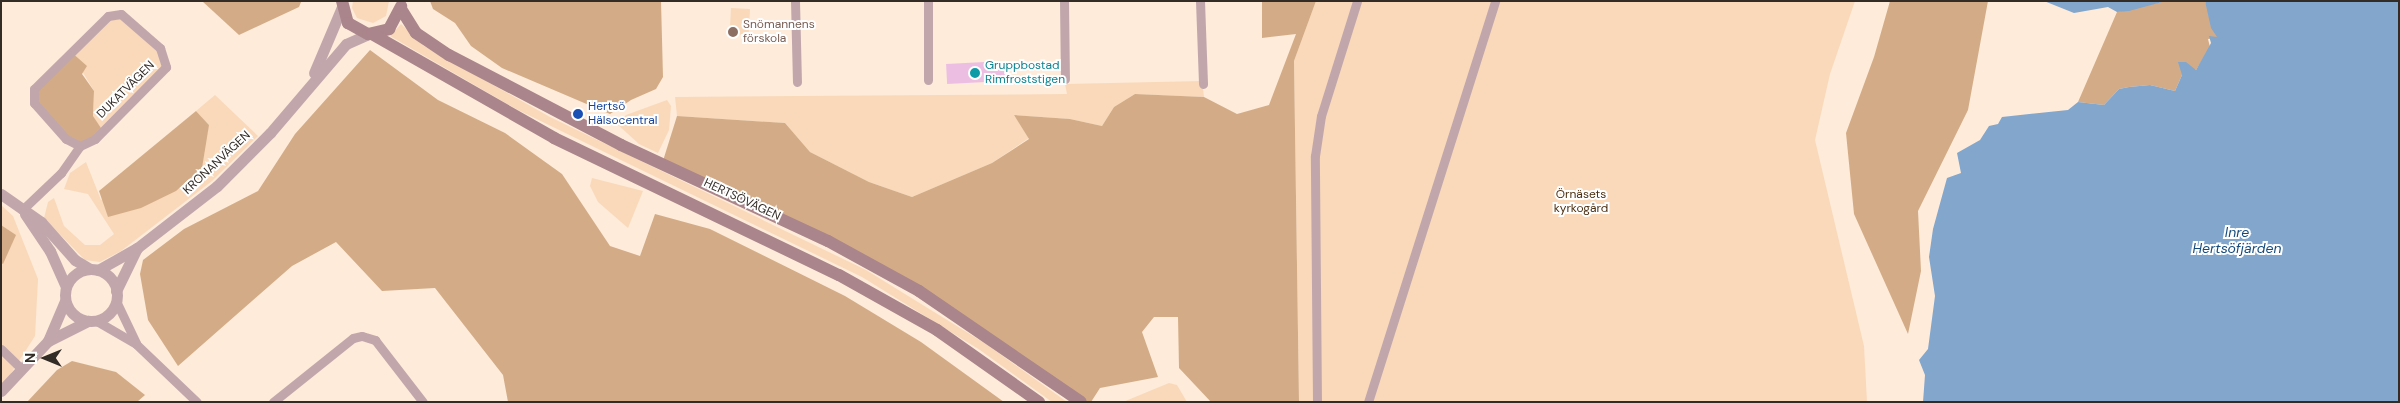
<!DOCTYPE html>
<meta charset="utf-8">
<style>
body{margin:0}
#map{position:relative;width:2400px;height:403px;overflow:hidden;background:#feebda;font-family:"DM Sans",sans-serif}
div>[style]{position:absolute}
.green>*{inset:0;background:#f9d9ba;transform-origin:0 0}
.forest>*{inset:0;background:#d3ac87}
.water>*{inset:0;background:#82a6cc}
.building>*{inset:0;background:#ecbfe2;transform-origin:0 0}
.minor>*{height:9px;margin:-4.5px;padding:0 4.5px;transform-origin:4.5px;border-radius:4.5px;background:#c1a7ac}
.tertiary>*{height:11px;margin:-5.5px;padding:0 5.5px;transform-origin:5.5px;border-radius:5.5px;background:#c1a7ac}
.tertiary>.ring{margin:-5.5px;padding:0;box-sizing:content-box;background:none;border:11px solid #c1a7ac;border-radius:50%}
.secondary>*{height:12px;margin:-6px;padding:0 6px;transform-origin:6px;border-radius:6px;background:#aa858b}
.dots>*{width:14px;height:14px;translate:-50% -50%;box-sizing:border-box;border:2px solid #fff;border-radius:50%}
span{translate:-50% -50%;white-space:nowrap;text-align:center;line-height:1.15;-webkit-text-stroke:4px #fff;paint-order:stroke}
.education-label{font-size:12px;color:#785e54}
.left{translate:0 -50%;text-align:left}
.culture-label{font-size:12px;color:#0d838f}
.street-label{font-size:12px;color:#332c26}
.transit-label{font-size:12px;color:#164399}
.park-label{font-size:12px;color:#4b2f11}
.water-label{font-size:14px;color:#164c7d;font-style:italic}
.frame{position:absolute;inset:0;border:2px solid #332c26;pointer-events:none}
.north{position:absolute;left:20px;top:333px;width:50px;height:50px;-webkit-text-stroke:4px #fff;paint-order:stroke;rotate:270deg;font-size:14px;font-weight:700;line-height:20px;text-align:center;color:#332c26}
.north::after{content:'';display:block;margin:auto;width:18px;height:22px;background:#332c26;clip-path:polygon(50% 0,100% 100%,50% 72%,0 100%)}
</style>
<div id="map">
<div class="green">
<div style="clip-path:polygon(389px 1px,386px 16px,373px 23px,357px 18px,352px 8px,353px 1px)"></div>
<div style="clip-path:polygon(1316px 1px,1855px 1px,1830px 74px,1815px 140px,1864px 346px,1867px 402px,1299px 402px,1294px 61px)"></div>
<div style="left:731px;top:8px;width:19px;height:26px;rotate:3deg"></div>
<div style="clip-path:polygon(120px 13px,163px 49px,167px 69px,103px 131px,93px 117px,94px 91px,70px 51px,106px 18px)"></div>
<div style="clip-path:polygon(401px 24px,424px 46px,550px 117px,866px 270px,986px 344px,1067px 402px,1052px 402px,980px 350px,862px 277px,518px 110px,390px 36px)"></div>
<div style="clip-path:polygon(1202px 81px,1204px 97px,1135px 94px,1114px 107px,1102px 126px,1070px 119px,1014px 115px,1029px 138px,992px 163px,912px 197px,869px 182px,810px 152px,785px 123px,677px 116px,675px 97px,1067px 94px,1065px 84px)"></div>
<div style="clip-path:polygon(215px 95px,258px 136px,212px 181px,121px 251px,100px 262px,85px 260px,44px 218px,48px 202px,54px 198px,64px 226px,85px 245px,100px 245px,114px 234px,88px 194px,64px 189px,70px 173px,86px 162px,101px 200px,209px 125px,196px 111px)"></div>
<div style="clip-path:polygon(667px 100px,671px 106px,669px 130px,658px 153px,639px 144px,617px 124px,626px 115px)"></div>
<div style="clip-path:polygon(592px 178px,643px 191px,628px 228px,598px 202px,590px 186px)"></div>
<div style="clip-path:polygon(1px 205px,13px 216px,38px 279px,35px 336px,1px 389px,1px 267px,15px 235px,1px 225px)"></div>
<div style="clip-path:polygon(1169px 383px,1177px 385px,1187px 402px,1123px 402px)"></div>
</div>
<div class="forest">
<div style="clip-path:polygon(202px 1px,300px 1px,301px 2px,299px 7px,239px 35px)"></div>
<div style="clip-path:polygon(430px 1px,661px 1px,663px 77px,656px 89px,631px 100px,610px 114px,502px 68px,471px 46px,455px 23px,433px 9px)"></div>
<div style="clip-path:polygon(1262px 1px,1316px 1px,1294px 61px,1299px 402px,1211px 402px,1179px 368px,1178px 317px,1154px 317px,1142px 332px,1158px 377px,1100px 388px,1091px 402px,1080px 402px,907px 286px,662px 164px,677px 116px,785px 123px,810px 152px,869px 182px,912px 197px,992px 163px,1029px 139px,1014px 115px,1070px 119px,1102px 126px,1114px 107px,1135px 94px,1204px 97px,1237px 114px,1269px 105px,1296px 34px,1262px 38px)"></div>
<div style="clip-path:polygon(1890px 1px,1988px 1px,1968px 110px,1918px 211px,1921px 271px,1908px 334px,1854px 214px,1846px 133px,1874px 57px)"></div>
<div style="clip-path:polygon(2166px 1px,2205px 1px,2218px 38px,2208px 39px,2210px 47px,2196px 70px,2190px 68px,2182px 75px,2175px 91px,2150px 85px,2129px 87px,2119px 89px,2104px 105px,2078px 102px,2117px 12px)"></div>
<div style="clip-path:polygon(370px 50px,438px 100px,505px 133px,562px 174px,610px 246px,640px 256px,655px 214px,710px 229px,845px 296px,921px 342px,1004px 402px,508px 402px,503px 375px,435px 288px,382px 291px,336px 242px,292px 266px,178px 366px,148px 320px,140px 274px,143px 260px,184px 229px,258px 191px,295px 134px)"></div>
<div style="clip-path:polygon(70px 51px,87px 66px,82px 74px,94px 91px,93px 116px,103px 131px,79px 145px,63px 137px,32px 97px)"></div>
<div style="clip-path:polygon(196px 111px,209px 125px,202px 168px,176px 191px,141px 208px,108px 217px,99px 191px)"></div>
<div style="clip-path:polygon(1px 225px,16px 235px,3px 264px,1px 263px)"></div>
<div style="clip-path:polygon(72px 361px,116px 372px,145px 395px,137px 402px,27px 402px,57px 370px)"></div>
</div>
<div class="water">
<div style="clip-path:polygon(2044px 1px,2166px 1px,2129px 11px,2117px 12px,2108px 7px,2074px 13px)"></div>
<div style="clip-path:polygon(2205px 1px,2399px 1px,2399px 402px,1923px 402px,1925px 375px,1919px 360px,1928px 349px,1935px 296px,1929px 257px,1933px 229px,1947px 178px,1961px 173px,1957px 153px,1980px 140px,1989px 126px,1998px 124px,2002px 117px,2068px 110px,2078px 102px,2104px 105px,2119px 89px,2129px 87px,2150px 85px,2175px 91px,2182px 75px,2178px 62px,2186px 62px,2196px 70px,2211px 43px,2209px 36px,2217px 37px,2211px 28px)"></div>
</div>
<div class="building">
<div style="left:1004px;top:61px;width:20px;height:58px;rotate:87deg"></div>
</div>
<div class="minor">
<div style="left:795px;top:1px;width:81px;rotate:88.6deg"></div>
<div style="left:928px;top:1px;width:79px;rotate:90deg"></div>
<div style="left:1064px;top:1px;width:78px;rotate:89.3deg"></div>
<div style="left:1200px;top:1px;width:83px;rotate:87.9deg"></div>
<div style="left:22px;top:210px;width:54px;rotate:-43.5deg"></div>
<div style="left:61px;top:173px;width:33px;rotate:-55deg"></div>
<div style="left:80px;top:146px;width:16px;rotate:-153deg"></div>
<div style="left:66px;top:139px;width:48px;rotate:-131.6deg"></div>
<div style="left:34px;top:103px;width:14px;rotate:-90deg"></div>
<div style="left:34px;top:89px;width:104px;rotate:-44.6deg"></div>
<div style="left:108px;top:16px;width:13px;rotate:-9deg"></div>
<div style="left:121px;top:14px;width:52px;rotate:41.1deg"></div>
<div style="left:160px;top:48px;width:20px;rotate:72deg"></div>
<div style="left:166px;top:67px;width:101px;rotate:134.6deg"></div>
<div style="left:95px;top:139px;width:17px;rotate:155deg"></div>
<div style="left:116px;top:301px;width:47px;rotate:64.5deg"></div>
<div style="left:95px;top:320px;width:48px;rotate:30.3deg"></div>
<div style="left:136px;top:344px;width:84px;rotate:43.6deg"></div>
<div style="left:1px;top:349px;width:28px;rotate:44deg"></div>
<div style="left:273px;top:402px;width:102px;rotate:-38.7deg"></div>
<div style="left:353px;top:338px;width:9px;rotate:-13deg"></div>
<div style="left:362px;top:336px;width:14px;rotate:17deg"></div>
<div style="left:375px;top:340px;width:78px;rotate:52.3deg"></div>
<div style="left:1317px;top:402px;width:246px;rotate:-90.5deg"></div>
<div style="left:1315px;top:156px;width:40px;rotate:-81.5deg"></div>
<div style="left:1321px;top:116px;width:121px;rotate:-72.6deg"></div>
<div style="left:1368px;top:402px;width:421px;rotate:-72.4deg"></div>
</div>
<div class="tertiary">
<div style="left:314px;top:73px;width:72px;rotate:-67deg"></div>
<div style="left:1px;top:194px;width:49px;rotate:35deg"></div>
<div style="left:41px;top:222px;width:51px;rotate:48.2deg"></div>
<div style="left:75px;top:260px;width:17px;rotate:31deg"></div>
<div style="left:25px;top:214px;width:45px;rotate:56deg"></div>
<div style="left:50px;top:251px;width:39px;rotate:66deg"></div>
<div class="ring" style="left:65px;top:269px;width:41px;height:41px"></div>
<div style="left:98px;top:270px;width:45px;rotate:-29.4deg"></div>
<div style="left:137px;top:248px;width:101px;rotate:-37.8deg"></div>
<div style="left:217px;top:186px;width:75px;rotate:-45deg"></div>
<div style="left:270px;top:133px;width:117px;rotate:-49.5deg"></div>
<div style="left:346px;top:44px;width:24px;rotate:-24deg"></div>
<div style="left:116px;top:291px;width:48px;rotate:-64deg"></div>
<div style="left:48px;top:341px;width:43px;rotate:-67deg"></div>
<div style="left:1px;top:391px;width:69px;rotate:-46.8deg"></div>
<div style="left:48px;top:341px;width:45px;rotate:-26.6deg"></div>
</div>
<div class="secondary">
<div style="left:342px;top:1px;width:23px;rotate:75deg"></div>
<div style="left:348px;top:23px;width:23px;rotate:29deg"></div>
<div style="left:368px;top:34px;width:22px;rotate:-13deg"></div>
<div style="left:389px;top:29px;width:26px;rotate:-62deg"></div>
<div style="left:401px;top:9px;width:28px;rotate:58deg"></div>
<div style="left:416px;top:33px;width:40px;rotate:34deg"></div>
<div style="left:449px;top:55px;width:194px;rotate:27.6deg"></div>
<div style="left:621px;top:145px;width:228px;rotate:24.9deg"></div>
<div style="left:828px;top:241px;width:104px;rotate:28.8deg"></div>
<div style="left:919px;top:291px;width:196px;rotate:34.4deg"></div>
<div style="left:372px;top:34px;width:210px;rotate:29.7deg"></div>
<div style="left:554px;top:138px;width:316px;rotate:25.7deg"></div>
<div style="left:839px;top:275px;width:112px;rotate:29.3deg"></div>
<div style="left:937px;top:330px;width:125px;rotate:35.2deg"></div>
</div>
<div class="dots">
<div style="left:733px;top:32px;background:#8d6e63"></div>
<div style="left:975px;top:73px;background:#0f9aa8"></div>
<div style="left:578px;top:114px;background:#1a4fb4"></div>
</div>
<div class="education-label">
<span class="left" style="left:743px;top:32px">Snömannens<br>förskola</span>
</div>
<div class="culture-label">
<span class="left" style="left:985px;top:73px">Gruppbostad<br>Rimfroststigen</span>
</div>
<div class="street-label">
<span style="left:126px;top:90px;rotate:-45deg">DUKATVÄGEN</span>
<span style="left:217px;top:163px;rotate:-43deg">KRONANVÄGEN</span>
<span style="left:742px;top:200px;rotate:25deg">HERTSÖVÄGEN</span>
</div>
<div class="transit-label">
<span class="left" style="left:588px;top:114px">Hertsö<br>Hälsocentral</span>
</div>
<div class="park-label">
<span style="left:1581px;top:202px">Örnäsets<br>kyrkogård</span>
</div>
<div class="water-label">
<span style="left:2237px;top:240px">Inre<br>Hertsöfjärden</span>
</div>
<div class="frame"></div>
<div class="north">N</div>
</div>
